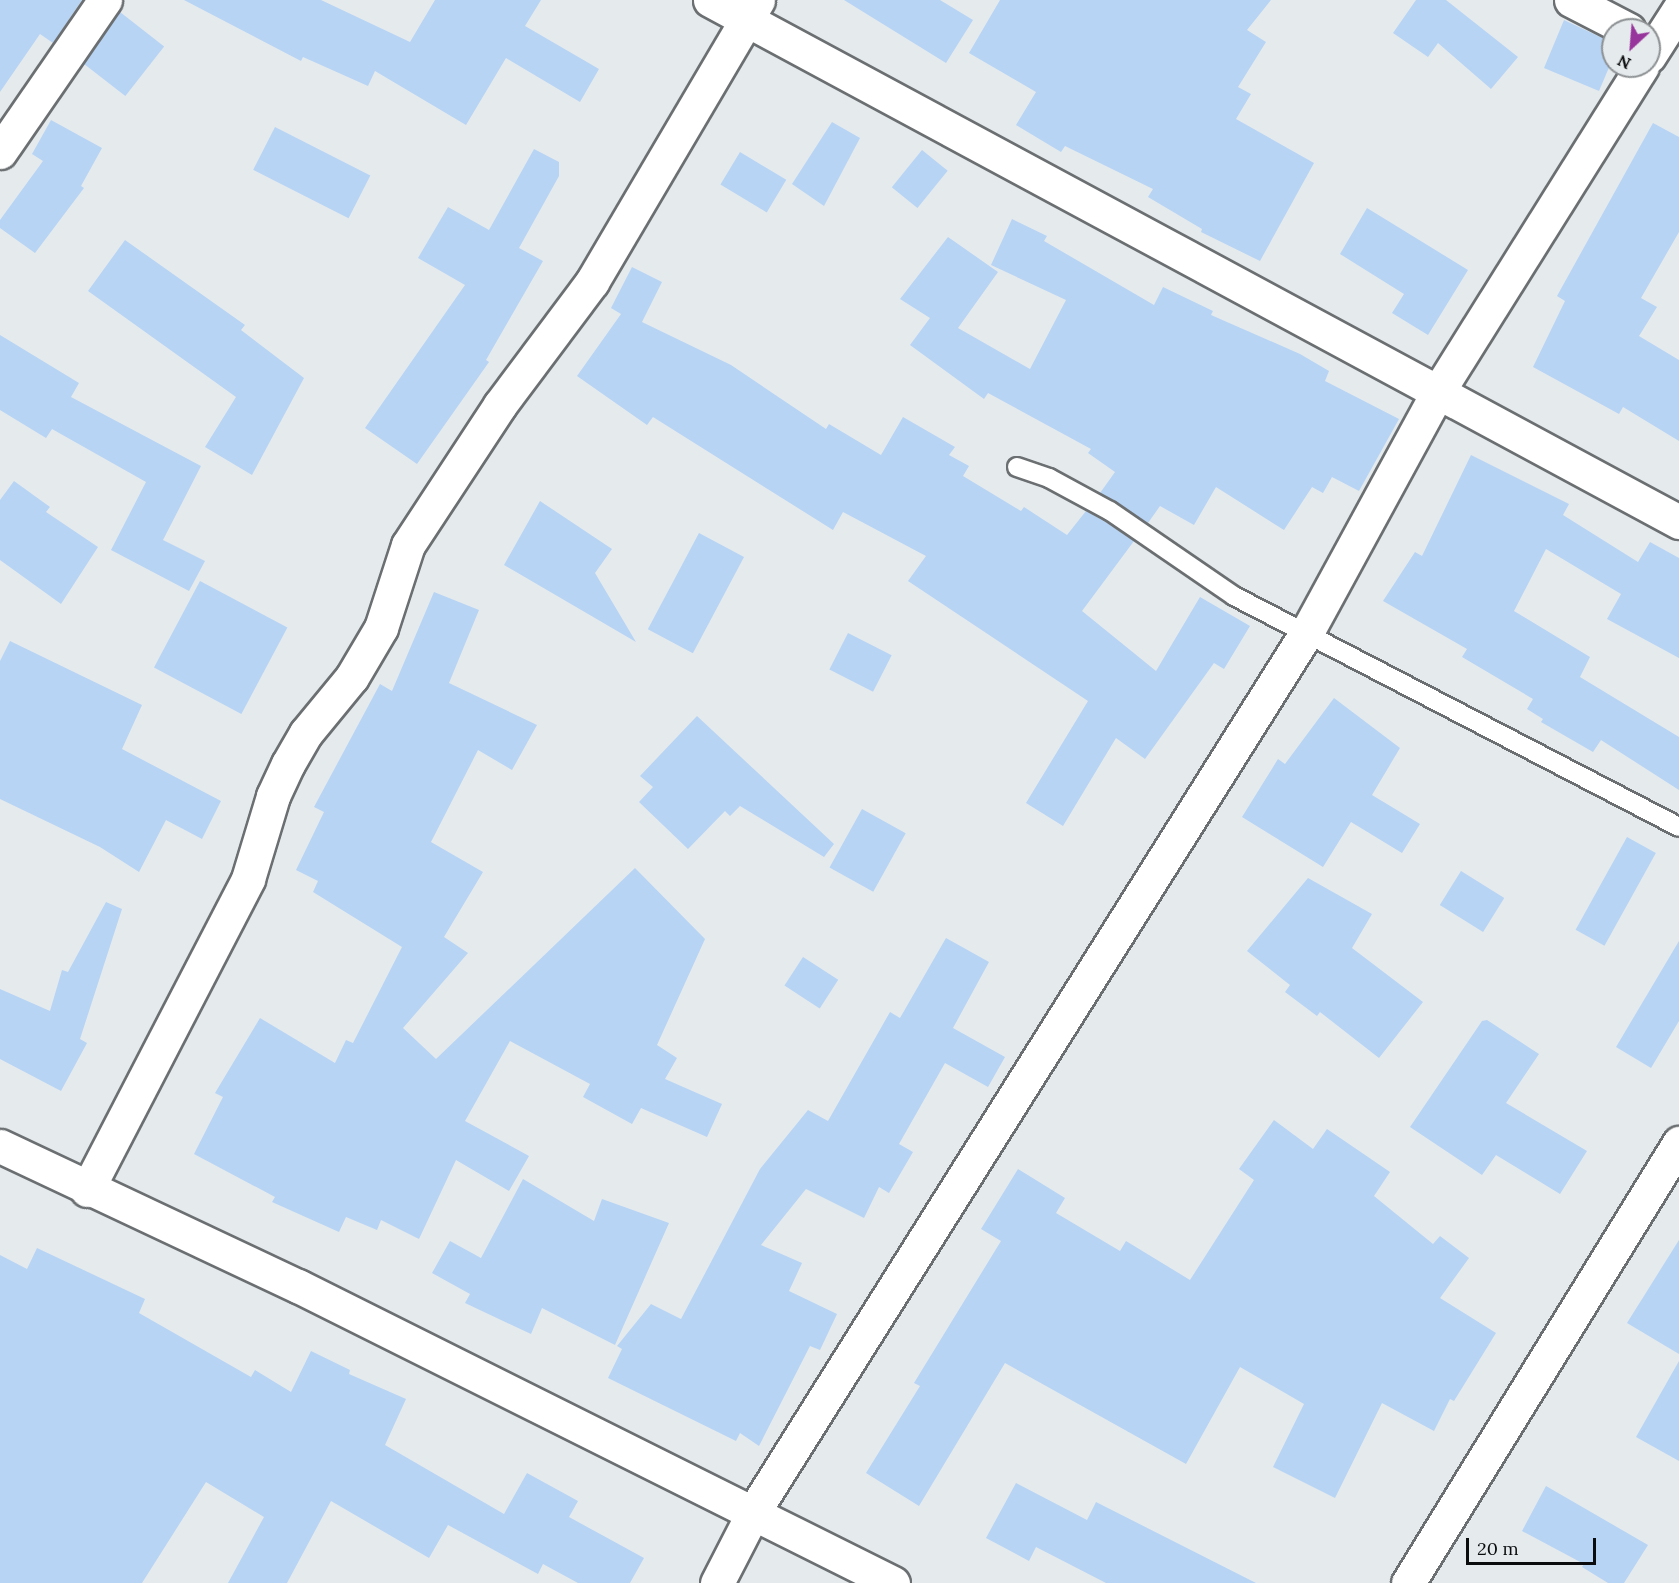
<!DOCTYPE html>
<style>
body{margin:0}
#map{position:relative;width:1679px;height:1583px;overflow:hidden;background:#e5eaed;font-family:Lora,serif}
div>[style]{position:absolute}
.building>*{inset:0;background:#b7d4f5;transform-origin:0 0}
.roads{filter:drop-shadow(2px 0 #6b6f71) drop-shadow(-2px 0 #6b6f71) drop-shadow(0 2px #6b6f71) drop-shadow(0 -2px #6b6f71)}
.service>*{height:18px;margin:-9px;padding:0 9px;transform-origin:9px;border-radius:9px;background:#fff}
.minor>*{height:33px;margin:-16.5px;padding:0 16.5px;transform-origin:16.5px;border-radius:16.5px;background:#fff}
span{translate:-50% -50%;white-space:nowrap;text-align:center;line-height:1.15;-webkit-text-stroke:6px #e5eaed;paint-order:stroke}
.north{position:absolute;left:1601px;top:18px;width:60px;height:60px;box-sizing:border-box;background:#e5eaed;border:2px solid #8d9193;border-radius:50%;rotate:206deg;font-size:16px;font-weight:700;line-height:24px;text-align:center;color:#0a0c0d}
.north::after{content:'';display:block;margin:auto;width:21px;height:27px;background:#98359c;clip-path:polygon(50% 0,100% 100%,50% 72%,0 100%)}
.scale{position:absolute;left:1466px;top:1538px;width:130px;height:27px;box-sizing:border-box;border:3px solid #0a0c0d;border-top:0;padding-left:8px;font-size:18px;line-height:21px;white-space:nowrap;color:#0a0c0d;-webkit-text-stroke:4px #e5eaed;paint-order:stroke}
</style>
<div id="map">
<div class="building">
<div style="clip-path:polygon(0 0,82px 0,53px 43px,40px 34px,0 92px)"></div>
<div style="clip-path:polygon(184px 0,321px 0,410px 42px,435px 0,541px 0,525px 26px,599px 69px,580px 102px,506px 58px,466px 125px,375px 71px,368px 86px,303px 57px,301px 61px)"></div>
<div style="clip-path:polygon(844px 0,940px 0,973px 20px,946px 63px)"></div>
<div style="clip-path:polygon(1000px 0,1271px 0,1247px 30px,1266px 42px,1238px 87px,1251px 94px,1236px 119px,1314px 163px,1260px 261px,1201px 232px,1202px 229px,1148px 197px,1153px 189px,1065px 146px,1061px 152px,1016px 125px,1036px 92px,969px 53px)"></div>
<div style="clip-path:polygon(1416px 0,1446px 0,1518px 57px,1491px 89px,1438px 43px,1428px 57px,1393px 33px)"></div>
<div style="left:120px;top:12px;width:56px;height:63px;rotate:38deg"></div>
<div style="clip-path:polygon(1564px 20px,1613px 43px,1613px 58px,1599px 91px,1544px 68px)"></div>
<div style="clip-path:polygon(51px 120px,102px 148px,81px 186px,84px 188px,35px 253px,0 228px,0 220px,43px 161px,32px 154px)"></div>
<div style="clip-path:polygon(832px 122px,860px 138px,824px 206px,792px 184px)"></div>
<div style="clip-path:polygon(1653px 123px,1679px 137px,1679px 232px,1641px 298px,1657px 307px,1639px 336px,1679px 360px,1679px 441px,1623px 407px,1619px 414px,1533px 367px,1565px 301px,1557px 296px)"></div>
<div style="left:275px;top:127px;width:107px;height:48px;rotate:27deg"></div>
<div style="clip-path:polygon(534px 149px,559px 162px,559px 176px,519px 248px,543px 261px,486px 360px,489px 362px,417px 464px,365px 428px,465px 285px,418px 258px,448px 207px,489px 230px)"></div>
<div style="left:922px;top:150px;width:33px;height:48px;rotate:39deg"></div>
<div style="left:740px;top:152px;width:54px;height:38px;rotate:31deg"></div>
<div style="clip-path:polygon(1367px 208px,1468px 270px,1428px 335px,1392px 313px,1404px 294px,1340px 254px)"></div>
<div style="clip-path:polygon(1012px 219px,1047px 236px,1044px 241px,1154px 305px,1163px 287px,1213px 311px,1211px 315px,1300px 354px,1329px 371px,1325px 381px,1399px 419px,1359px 491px,1332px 477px,1323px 493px,1312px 487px,1284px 530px,1216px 487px,1194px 525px,1160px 506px,1148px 523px,1100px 493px,1115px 472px,1088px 453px,1091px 449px,988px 393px,984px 399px,910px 345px,930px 318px,900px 299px,948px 237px,998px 272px,958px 328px,1030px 369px,1066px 300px,991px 265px)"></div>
<div style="clip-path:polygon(125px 240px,245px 325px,241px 330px,304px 378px,252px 475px,205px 447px,236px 397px,88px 291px)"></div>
<div style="clip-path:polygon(632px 267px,662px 282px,642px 322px,731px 365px,826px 429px,829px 424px,881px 455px,903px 417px,955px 447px,949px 455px,969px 466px,963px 476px,1021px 511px,1024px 507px,1067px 535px,1086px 511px,1104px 521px,1134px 541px,1082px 611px,1156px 671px,1200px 597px,1250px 626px,1224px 669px,1214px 663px,1145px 759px,1116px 738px,1063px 826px,1026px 803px,1088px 701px,908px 581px,926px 556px,843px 512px,833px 530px,653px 417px,647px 425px,577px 376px,621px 314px,611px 308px)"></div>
<div style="clip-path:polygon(0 335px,79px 383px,71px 397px,201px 466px,163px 540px,205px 561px,189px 591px,111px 550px,146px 482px,52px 429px,46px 438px,0 410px)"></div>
<div style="clip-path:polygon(1471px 455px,1569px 504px,1563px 515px,1638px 562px,1650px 542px,1679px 558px,1679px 658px,1607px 619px,1621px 594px,1546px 549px,1514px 611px,1590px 657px,1580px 677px,1679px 737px,1679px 790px,1601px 740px,1593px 752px,1541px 722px,1543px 719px,1527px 709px,1533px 699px,1462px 657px,1467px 649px,1383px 601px,1415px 552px,1422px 556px)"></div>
<div style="clip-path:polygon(14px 481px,50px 507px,46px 512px,98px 547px,61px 604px,0 560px,0 500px)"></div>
<div style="clip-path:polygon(540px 501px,612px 549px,595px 573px,636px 642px,504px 565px)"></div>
<div style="left:699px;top:533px;width:51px;height:109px;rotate:28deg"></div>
<div style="left:200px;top:581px;width:99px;height:98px;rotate:28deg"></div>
<div style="clip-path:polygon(434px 592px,479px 610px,449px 683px,537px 725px,512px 770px,478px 750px,431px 842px,483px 872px,444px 937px,468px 953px,403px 1028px,436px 1059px,635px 868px,705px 939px,657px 1045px,677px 1058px,665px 1079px,722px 1104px,707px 1137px,641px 1108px,632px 1124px,583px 1097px,590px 1084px,510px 1041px,465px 1121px,529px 1156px,509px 1191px,456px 1160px,419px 1239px,381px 1220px,377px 1230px,346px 1217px,339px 1232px,272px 1202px,275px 1197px,194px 1154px,223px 1097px,215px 1093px,260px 1018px,335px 1063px,346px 1040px,353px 1043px,402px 947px,313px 892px,318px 881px,296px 870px,324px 812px,314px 807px,380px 684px,392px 691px)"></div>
<div style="left:848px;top:633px;width:49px;height:41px;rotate:27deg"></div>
<div style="clip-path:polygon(10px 641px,142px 705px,122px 749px,221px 801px,202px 839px,166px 820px,139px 872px,100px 847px,0 799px,0 661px)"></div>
<div style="clip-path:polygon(1334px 698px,1400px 748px,1372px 795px,1420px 824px,1402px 853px,1351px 822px,1323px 867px,1242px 817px,1278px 759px,1285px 764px)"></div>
<div style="clip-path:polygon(697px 716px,834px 844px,824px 857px,740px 806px,730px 816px,725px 811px,688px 849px,639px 802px,653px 787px,640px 776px)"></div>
<div style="left:862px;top:809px;width:50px;height:67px;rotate:29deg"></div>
<div style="left:1627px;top:837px;width:33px;height:106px;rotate:29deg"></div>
<div style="left:1461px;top:871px;width:51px;height:40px;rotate:32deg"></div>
<div style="clip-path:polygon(1308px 878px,1372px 914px,1352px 948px,1423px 1002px,1379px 1058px,1320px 1012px,1317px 1016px,1285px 992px,1290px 985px,1247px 951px)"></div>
<div style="clip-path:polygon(106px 902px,122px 909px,80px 1039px,87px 1043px,61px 1091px,0 1059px,0 989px,50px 1011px,62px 970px,68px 972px)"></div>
<div style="clip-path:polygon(946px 938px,989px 962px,953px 1028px,1005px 1057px,988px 1087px,945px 1063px,899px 1144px,913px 1152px,889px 1193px,879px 1187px,864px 1218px,806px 1189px,761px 1245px,802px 1263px,789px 1291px,837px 1314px,820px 1350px,810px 1346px,759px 1446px,740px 1433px,736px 1441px,608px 1378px,622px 1349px,617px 1346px,651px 1304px,681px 1319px,760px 1169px,808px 1110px,828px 1121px,890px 1012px,900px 1018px)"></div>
<div style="clip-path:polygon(1679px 941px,1679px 1021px,1651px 1068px,1616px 1047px)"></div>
<div style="left:803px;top:957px;width:42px;height:34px;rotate:33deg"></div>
<div style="clip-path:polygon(1487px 1020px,1539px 1054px,1506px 1103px,1587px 1151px,1560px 1194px,1496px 1155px,1482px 1175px,1410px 1127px,1482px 1021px)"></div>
<div style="clip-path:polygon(1274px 1120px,1313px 1149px,1327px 1129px,1390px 1172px,1374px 1196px,1433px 1244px,1440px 1236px,1469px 1258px,1440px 1298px,1496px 1333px,1454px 1401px,1450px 1399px,1434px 1431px,1382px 1403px,1335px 1498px,1273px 1467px,1304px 1404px,1240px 1367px,1186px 1464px,1005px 1363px,919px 1506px,866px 1473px,920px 1386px,914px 1383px,1001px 1241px,981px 1229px,1018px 1169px,1065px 1198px,1056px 1213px,1120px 1251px,1126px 1241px,1190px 1280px,1254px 1180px,1239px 1169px)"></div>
<div style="clip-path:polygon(523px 1179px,594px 1221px,602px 1199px,669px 1223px,615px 1345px,542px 1308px,531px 1334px,465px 1303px,470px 1294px,432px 1273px,450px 1241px,481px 1258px)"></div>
<div style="clip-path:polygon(1679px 1240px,1679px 1354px,1627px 1323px)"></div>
<div style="clip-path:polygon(37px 1248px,145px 1299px,139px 1313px,251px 1377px,255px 1370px,291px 1392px,311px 1351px,350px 1370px,349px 1374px,406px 1399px,385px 1445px,504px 1514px,527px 1473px,578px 1501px,569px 1517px,644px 1558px,630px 1583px,578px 1583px,543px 1564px,538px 1574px,448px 1525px,429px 1558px,331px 1501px,287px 1583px,228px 1583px,264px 1517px,206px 1482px,142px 1583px,0 1583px,0 1255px,27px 1269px)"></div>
<div style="clip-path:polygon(1679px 1361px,1679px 1461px,1636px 1437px)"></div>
<div style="clip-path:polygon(1016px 1483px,1087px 1520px,1096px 1502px,1256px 1583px,1106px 1583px,1036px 1547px,1029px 1561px,986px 1538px)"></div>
<div style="clip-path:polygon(1546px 1486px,1648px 1545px,1624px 1583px,1608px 1583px,1582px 1567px,1584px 1564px,1522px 1531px)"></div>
</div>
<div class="roads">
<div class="service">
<div style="left:1017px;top:467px;width:34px;rotate:19deg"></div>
<div style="left:1049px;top:478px;width:69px;rotate:28.4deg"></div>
<div style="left:1110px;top:511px;width:150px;rotate:34.4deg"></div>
<div style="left:1234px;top:596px;width:501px;rotate:27.43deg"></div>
</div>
<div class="minor">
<div style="left:710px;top:0;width:1101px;rotate:28.31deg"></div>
<div style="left:1571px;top:0;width:65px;rotate:27.3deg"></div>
<div style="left:1649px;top:56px;width:56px;rotate:-57.4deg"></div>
<div style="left:0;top:152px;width:185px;rotate:-55.4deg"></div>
<div style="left:0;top:1146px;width:329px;rotate:25.2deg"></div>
<div style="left:298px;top:1286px;width:665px;rotate:26.53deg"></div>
<div style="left:87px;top:1190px;width:350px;rotate:-62.6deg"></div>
<div style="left:248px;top:879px;width:87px;rotate:-73.2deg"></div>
<div style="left:273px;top:796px;width:35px;rotate:-65deg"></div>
<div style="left:288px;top:764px;width:36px;rotate:-60deg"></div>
<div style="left:306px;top:733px;width:72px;rotate:-50.6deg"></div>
<div style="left:352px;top:677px;width:57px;rotate:-59.4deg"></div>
<div style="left:381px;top:628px;width:87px;rotate:-72deg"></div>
<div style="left:408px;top:545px;width:168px;rotate:-56.7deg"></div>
<div style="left:500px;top:405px;width:154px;rotate:-53.2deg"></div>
<div style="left:592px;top:282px;width:327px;rotate:-59.5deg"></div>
<div style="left:717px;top:1583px;width:81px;rotate:-62.8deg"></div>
<div style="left:754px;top:1511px;width:1038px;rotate:-57.83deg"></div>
<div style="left:1307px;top:632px;width:276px;rotate:-61.4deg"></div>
<div style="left:1439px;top:390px;width:382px;rotate:-57.9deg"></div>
<div style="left:1408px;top:1583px;width:517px;rotate:-58.37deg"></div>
</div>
</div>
<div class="north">N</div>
<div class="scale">20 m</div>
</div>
